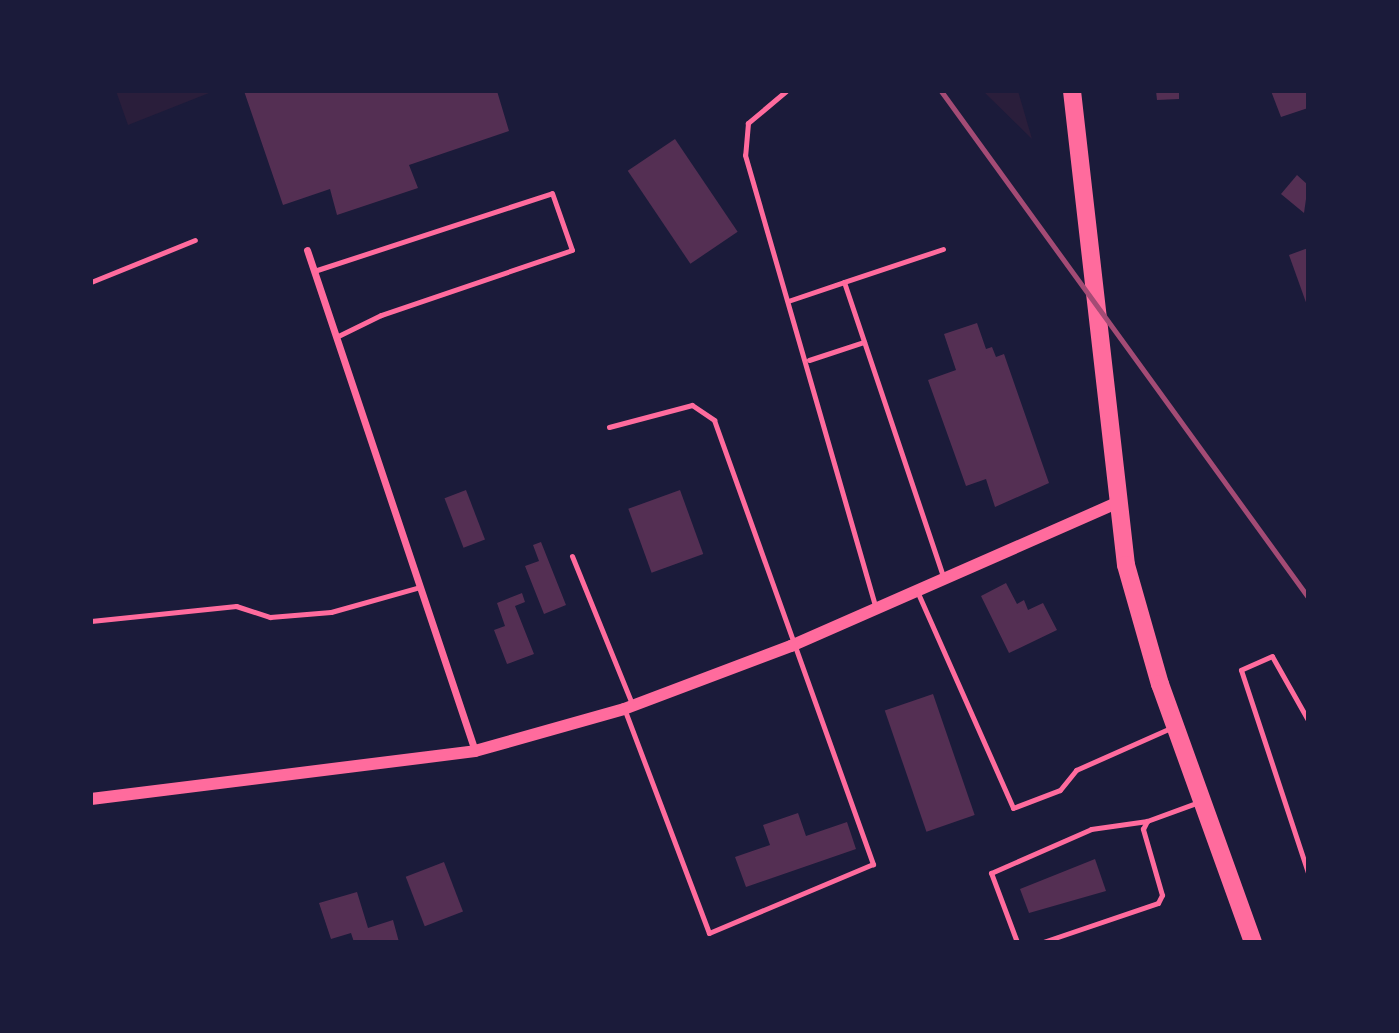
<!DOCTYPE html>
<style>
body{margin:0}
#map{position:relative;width:1399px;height:1033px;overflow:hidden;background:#1b1b3a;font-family:Bitter,serif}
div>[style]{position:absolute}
.green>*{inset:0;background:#2a1e3b}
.building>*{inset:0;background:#542f53;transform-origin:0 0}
.service>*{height:5px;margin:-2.5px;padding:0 2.5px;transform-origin:2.5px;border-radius:2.5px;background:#ff6b9d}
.minor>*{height:7px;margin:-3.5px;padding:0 3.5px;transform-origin:3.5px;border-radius:3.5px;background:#ff6b9d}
.tertiary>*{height:12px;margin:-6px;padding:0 6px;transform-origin:6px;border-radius:6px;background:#ff6b9d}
.primary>*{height:18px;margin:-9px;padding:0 9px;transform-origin:9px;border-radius:9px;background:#ff6b9d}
.rail>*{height:5px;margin:-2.5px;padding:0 2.5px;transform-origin:2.5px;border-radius:2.5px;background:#a44b75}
span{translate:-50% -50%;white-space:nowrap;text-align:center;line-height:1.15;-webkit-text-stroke:6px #1b1b3a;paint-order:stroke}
.frame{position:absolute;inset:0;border:93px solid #1b1b3a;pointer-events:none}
</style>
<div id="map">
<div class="green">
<div style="clip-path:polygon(116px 91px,214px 91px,128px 125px)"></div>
<div style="clip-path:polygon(983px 91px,1018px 91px,1032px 139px)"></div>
</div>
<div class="building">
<div style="clip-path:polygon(244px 91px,497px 91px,509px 131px,409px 165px,418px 188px,337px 215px,330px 189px,283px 205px)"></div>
<div style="clip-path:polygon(1156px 91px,1179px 91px,1179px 99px,1157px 100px)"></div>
<div style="clip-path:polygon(1271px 91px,1308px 91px,1308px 108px,1281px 117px)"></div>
<div style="left:675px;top:139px;width:112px;height:57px;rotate:56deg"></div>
<div style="clip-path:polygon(1297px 175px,1308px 185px,1304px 213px,1281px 194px)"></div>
<div style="clip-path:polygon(1308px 248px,1308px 308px,1289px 255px)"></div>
<div style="clip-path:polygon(977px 323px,986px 349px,992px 347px,996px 357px,1004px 354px,1049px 483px,995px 507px,986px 479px,966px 486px,928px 380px,956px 370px,944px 334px)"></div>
<div style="left:466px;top:490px;width:53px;height:23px;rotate:69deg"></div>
<div style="left:680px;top:490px;width:68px;height:55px;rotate:70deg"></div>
<div style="clip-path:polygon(541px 542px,566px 605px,544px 614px,525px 566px,539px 561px,533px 545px)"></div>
<div style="clip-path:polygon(1006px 583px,1017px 604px,1024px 600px,1028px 610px,1043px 603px,1057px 630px,1009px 653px,981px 596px)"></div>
<div style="clip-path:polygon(522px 593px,525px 602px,515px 606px,534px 654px,507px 664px,494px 630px,505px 626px,497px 603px)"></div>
<div style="left:933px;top:694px;width:128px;height:51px;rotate:71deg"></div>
<div style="clip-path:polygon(798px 813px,806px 836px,847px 822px,856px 849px,746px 887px,735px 857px,770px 845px,763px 825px)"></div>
<div style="clip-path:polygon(1095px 859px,1106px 891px,1029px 913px,1020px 889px)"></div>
<div style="left:444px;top:862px;width:53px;height:41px;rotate:69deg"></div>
<div style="clip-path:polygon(357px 892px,368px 928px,393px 920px,399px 942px,354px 942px,351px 933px,331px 939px,319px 903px)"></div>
</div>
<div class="service">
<div style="left:786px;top:91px;width:50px;rotate:139.9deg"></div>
<div style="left:748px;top:123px;width:32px;rotate:95deg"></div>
<div style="left:745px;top:155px;width:473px;rotate:73.9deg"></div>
<div style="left:943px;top:249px;width:104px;rotate:161.6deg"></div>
<div style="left:844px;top:282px;width:313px;rotate:71.4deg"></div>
<div style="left:314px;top:271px;width:250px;rotate:-18.1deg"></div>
<div style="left:552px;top:193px;width:60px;rotate:70.7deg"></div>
<div style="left:572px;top:250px;width:202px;rotate:161.2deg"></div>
<div style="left:381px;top:315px;width:50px;rotate:153.9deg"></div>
<div style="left:91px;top:282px;width:112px;rotate:-22deg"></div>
<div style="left:788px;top:301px;width:59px;rotate:-18.7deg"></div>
<div style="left:809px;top:360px;width:58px;rotate:-18.1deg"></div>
<div style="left:609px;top:427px;width:86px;rotate:-14.8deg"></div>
<div style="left:692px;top:405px;width:27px;rotate:34deg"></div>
<div style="left:714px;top:420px;width:472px;rotate:70.3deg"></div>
<div style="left:873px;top:864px;width:178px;rotate:157.2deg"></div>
<div style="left:709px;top:933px;width:237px;rotate:-110.7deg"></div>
<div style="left:572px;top:556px;width:162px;rotate:67.9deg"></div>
<div style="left:917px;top:591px;width:237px;rotate:66.1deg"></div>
<div style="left:1013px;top:808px;width:50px;rotate:-21deg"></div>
<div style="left:1060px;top:790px;width:26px;rotate:-51deg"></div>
<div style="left:1076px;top:770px;width:106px;rotate:-23.9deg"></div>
<div style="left:91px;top:621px;width:146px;rotate:-5.9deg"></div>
<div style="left:236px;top:606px;width:36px;rotate:18deg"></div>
<div style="left:270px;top:617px;width:61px;rotate:-4.7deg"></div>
<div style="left:331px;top:612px;width:92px;rotate:-15.7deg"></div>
<div style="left:1308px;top:720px;width:73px;rotate:-119.4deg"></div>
<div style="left:1272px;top:656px;width:34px;rotate:156deg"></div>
<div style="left:1241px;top:670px;width:214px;rotate:71.7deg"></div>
<div style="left:1017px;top:942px;width:74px;rotate:-110.6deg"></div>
<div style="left:991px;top:873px;width:109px;rotate:-23.7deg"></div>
<div style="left:1091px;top:829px;width:57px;rotate:-8.1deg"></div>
<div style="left:1043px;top:942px;width:121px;rotate:-18.7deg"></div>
<div style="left:1158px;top:903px;width:9px;rotate:-63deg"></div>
<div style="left:1162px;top:895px;width:69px;rotate:-106.1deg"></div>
<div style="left:1143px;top:829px;width:9px;rotate:-63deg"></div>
<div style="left:1147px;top:821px;width:55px;rotate:-20.1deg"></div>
</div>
<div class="minor">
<div style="left:307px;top:250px;width:528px;rotate:71.46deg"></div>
</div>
<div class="tertiary">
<div style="left:91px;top:799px;width:387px;rotate:-7.1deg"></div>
<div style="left:475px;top:751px;width:155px;rotate:-15.7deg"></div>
<div style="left:624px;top:709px;width:178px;rotate:-20.7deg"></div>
<div style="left:791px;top:646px;width:353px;rotate:-23.7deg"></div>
</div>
<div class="primary">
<div style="left:1072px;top:91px;width:477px;rotate:83.5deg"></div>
<div style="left:1126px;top:565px;width:124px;rotate:74.1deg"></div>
<div style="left:1160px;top:684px;width:274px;rotate:70.2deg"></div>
</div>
<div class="rail">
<div style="left:941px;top:91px;width:625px;rotate:54.05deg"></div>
</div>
<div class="frame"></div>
</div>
